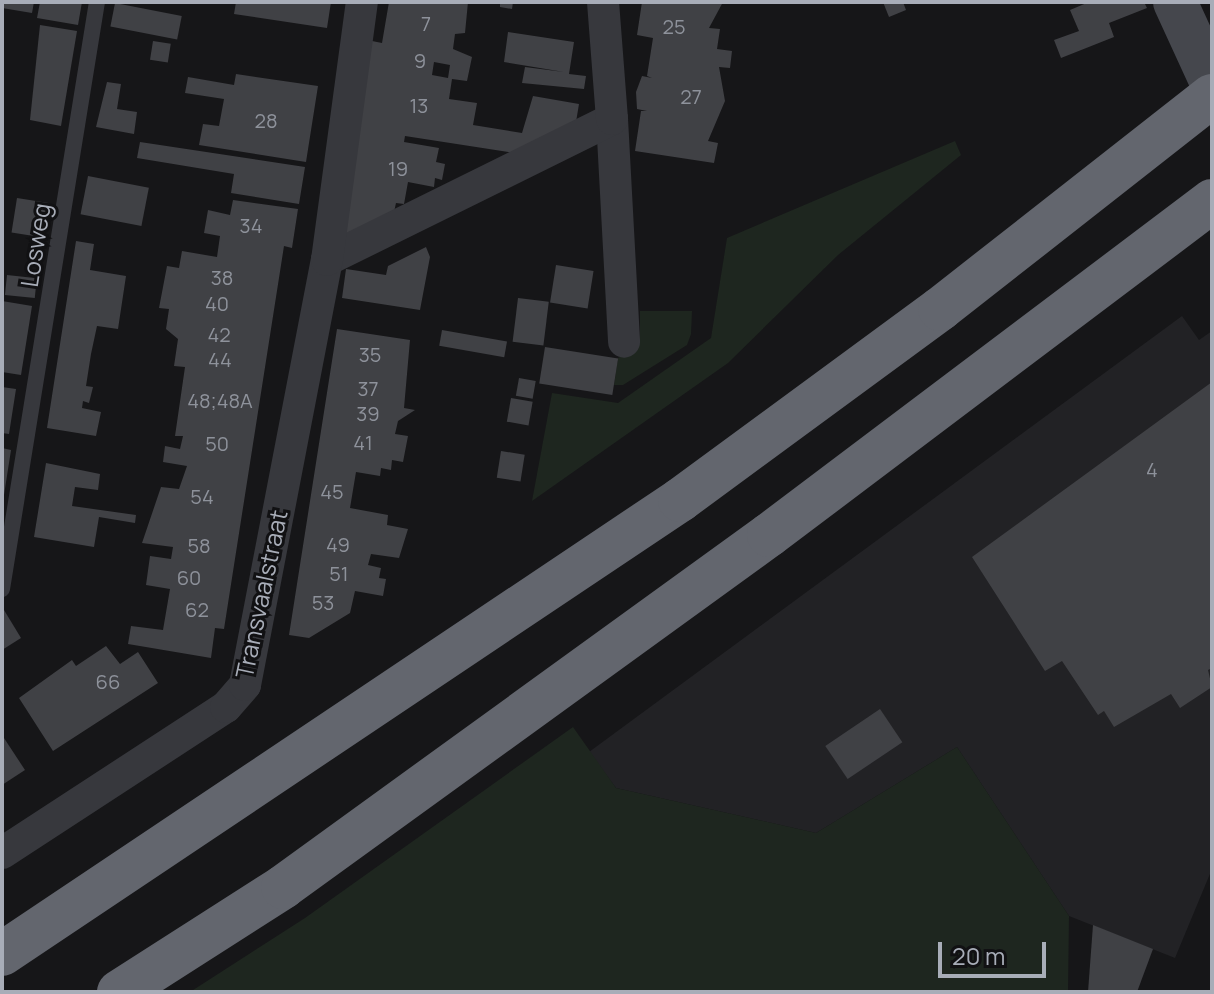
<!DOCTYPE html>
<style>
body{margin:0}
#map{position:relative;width:1214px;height:994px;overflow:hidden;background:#161618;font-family:Manrope,sans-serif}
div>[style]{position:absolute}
.built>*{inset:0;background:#222225}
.green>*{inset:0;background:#1e261f}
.building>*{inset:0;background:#404145;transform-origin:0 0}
.lane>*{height:16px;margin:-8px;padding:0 8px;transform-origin:8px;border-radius:8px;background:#37383d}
.street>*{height:32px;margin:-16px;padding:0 16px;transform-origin:16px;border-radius:16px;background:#37383d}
.secondary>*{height:44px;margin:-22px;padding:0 22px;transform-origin:22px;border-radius:22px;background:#45474d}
.highway>*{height:44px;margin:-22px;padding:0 22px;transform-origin:22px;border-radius:22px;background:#63666e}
span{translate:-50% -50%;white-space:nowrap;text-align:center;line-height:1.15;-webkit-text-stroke:6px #111113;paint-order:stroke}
.number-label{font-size:20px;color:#8e929b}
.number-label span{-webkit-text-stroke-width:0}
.street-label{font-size:24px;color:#a8adb8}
.frame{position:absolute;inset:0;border:4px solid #a8adb8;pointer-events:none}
.scale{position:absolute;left:938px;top:942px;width:108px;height:36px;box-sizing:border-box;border:4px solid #a8adb8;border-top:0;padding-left:10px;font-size:24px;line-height:28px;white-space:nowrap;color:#a8adb8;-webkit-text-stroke:6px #111113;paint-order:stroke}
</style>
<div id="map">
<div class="built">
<div style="clip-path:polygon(1182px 316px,1199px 340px,1212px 331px,1212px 869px,1175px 958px,1069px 916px,957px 747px,816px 833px,616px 788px,589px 752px)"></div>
</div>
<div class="green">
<div style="clip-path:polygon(955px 141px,961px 155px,838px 255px,728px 363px,532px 501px,552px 393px,618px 403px,711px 338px,727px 238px)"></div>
<div style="clip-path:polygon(640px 311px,692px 311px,691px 334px,687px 345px,623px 385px,614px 385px,618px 358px,634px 349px,640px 338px)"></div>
<div style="clip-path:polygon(573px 727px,616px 788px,816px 833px,957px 747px,1069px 916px,1068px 992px,190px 992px,305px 918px)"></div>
</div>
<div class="building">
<div style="clip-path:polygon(2px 2px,34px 2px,32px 13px,2px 8px)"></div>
<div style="clip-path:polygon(40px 2px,82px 2px,78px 25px,37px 18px)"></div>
<div style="clip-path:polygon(236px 2px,331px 2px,327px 28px,234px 14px)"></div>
<div style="clip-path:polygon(evenodd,389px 2px,468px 2px,465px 33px,455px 34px,453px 49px,472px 57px,467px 81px,452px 79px,449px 99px,477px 103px,473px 125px,522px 133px,533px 96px,579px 104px,576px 122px,515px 153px,405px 136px,404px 142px,439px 148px,436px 162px,445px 164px,442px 180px,435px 178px,434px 187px,408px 182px,404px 204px,396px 203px,394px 212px,345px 236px,372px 41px,382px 43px,389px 2px,434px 62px,450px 65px,448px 78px,432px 75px,434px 62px)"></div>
<div style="clip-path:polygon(500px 2px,513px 2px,512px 9px,500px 7px)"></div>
<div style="clip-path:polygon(642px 2px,723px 2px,709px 28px,720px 29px,717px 49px,732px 51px,730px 68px,719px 67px,725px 101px,708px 141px,718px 143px,714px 163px,635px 151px,641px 111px,647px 111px,637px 109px,636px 92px,642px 76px,652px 78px,647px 76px,653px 38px,637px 35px)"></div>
<div style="clip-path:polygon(883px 2px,903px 2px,906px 10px,889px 17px)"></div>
<div style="clip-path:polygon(1089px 2px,1144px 2px,1147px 8px,1109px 23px,1114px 37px,1061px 58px,1054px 40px,1079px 31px,1070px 10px)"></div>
<div style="left:115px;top:3px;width:68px;height:24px;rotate:11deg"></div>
<div style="clip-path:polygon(40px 25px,77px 31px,61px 126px,30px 120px)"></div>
<div style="clip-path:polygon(508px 32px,574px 42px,569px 74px,586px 76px,584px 89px,522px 83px,525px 67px,564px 72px,504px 62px)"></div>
<div style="left:153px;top:41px;width:18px;height:19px;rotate:9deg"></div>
<div style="clip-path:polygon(236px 74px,318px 86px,306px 162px,199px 145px,203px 124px,219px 126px,224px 99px,185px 93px,188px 77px,234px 85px)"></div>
<div style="clip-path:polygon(107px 82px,121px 84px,117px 109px,137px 112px,134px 134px,96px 127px)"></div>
<div style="clip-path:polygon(140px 142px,305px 167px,299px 204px,231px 193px,234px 174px,137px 158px)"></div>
<div style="left:88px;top:176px;width:62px;height:39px;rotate:11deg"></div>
<div style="left:17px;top:198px;width:32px;height:35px;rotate:9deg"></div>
<div style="clip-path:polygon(233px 200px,298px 209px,292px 248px,284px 246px,224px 629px,215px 628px,211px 658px,128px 644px,131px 626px,163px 630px,170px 589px,146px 585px,150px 556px,171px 559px,173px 547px,142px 543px,161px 487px,179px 489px,187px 466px,163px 462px,165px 446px,180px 449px,183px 436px,175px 436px,185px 367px,174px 366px,178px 339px,166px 329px,169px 309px,159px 308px,167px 266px,179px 268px,182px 251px,217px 257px,220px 236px,204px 233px,208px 210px,230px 215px)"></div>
<div style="clip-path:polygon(76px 241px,94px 244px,90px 270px,126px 276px,118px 329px,97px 326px,91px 354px,86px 386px,93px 387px,89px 403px,83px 401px,82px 408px,101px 412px,96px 436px,47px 428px)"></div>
<div style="clip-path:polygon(426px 247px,430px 257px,420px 310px,342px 298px,346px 269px,386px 275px,388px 266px)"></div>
<div style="left:556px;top:265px;width:38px;height:38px;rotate:9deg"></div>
<div style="left:7px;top:275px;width:30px;height:20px;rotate:6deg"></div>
<div style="left:518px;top:298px;width:31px;height:44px;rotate:7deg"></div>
<div style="clip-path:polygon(2px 301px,32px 306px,21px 375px,2px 372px)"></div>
<div style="clip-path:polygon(337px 329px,410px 340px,404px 408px,415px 410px,398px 421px,395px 434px,408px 436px,403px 462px,392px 460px,391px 470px,381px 468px,380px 476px,356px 472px,350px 508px,388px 515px,387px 525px,408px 529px,399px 558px,371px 554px,368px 565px,381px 568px,379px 578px,386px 579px,383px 596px,355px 591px,350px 613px,309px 638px,289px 635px)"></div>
<div style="left:442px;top:330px;width:66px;height:16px;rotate:10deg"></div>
<div style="left:545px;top:347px;width:74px;height:37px;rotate:9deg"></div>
<div style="left:519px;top:378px;width:17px;height:18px;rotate:10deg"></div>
<div style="clip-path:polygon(1212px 382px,1212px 668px,1208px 670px,1212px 687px,1180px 708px,1171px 694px,1114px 727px,1104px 711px,1098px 715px,1062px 661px,1045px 671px,972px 557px)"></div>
<div style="clip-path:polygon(2px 387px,16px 389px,9px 434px,2px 433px)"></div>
<div style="left:511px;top:398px;width:22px;height:24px;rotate:10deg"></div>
<div style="clip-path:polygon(2px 448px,11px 450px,4px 495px,2px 494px)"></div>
<div style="left:501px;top:451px;width:24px;height:27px;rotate:9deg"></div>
<div style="clip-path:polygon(46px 463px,100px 474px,98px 490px,75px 487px,72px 506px,136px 515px,135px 523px,99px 517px,94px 547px,34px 537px)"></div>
<div style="clip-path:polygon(4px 610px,21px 638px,2px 650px,2px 611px)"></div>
<div style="clip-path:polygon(106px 646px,120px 664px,138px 652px,158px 683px,53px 751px,19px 698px,72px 660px,76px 666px)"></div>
<div style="left:880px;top:709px;width:40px;height:66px;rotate:56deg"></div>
<div style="clip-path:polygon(2px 735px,25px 770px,2px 785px)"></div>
<div style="clip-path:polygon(1093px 925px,1153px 949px,1137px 992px,1088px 992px)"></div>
</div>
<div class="lane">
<div style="left:2px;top:589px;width:595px;rotate:-80.81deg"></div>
</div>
<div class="street">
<div style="left:612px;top:119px;width:223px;rotate:86.9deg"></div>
<div style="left:327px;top:260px;width:318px;rotate:-26.3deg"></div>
<div style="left:612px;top:119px;width:117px;rotate:-94.4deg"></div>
<div style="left:2px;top:853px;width:267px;rotate:-33.1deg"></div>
<div style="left:226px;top:707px;width:29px;rotate:-49deg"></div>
<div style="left:245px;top:685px;width:433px;rotate:-79.1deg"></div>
<div style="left:327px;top:260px;width:260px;rotate:-82.3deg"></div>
</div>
<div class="secondary">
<div style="left:1175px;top:2px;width:89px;rotate:65.4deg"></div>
</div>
<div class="highway">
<div style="left:2px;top:954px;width:816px;rotate:-33.81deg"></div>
<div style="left:680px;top:500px;width:323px;rotate:-36.3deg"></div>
<div style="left:940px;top:309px;width:345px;rotate:-38.1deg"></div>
<div style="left:119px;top:992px;width:195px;rotate:-32.6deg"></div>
<div style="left:283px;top:887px;width:600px;rotate:-35.92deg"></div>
<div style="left:769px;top:535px;width:555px;rotate:-37.01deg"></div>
</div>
<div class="number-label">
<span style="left:426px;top:23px">7</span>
<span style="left:674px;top:26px">25</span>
<span style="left:420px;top:60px">9</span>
<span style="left:691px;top:96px">27</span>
<span style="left:419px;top:105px">13</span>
<span style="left:266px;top:120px">28</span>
<span style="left:398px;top:168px">19</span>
<span style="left:251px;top:225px">34</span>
<span style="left:222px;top:277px">38</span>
<span style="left:217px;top:303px">40</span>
<span style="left:219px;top:334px">42</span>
<span style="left:370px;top:354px">35</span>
<span style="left:220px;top:359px">44</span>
<span style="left:368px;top:388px">37</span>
<span style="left:220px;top:400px">48;48A</span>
<span style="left:368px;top:413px">39</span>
<span style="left:363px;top:442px">41</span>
<span style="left:217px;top:443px">50</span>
<span style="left:1152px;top:469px">4</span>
<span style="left:332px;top:491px">45</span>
<span style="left:202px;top:496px">54</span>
<span style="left:338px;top:544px">49</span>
<span style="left:199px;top:545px">58</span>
<span style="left:339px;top:573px">51</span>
<span style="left:189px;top:577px">60</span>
<span style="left:323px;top:602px">53</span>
<span style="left:197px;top:609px">62</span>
<span style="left:108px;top:681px">66</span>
</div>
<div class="street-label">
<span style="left:35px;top:245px;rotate:-81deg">Losweg</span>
<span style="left:261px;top:594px;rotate:-78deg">Transvaalstraat</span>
</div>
<div class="frame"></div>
<div class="scale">20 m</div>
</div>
